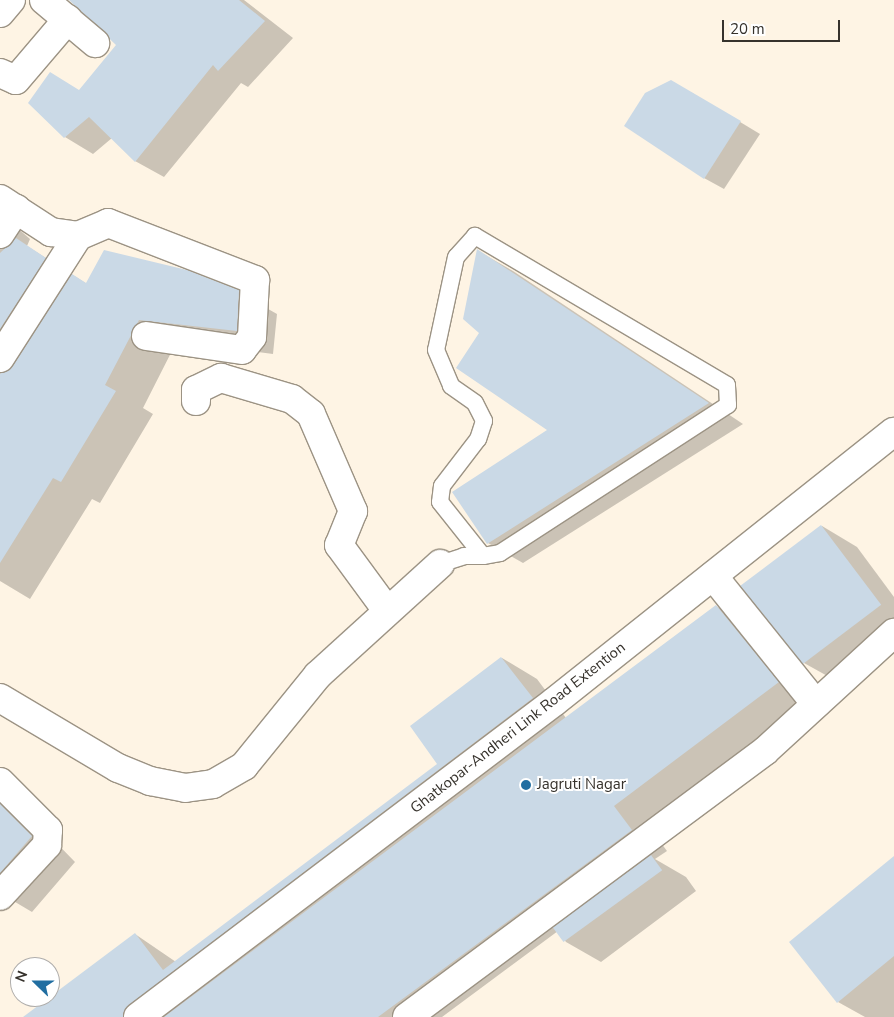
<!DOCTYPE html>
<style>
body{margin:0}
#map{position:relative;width:894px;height:1017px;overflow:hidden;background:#fef4e4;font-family:"Nunito Sans",sans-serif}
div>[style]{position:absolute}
.shadow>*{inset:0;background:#0003}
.building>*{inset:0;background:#cad9e6;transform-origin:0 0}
.roads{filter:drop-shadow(1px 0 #9c9384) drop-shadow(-1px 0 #9c9384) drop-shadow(0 1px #9c9384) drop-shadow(0 -1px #9c9384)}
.lane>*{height:16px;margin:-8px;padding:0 8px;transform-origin:8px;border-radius:8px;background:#fff}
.street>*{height:28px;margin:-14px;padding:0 14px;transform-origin:14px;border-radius:14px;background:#fff}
.primary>*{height:28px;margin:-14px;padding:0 14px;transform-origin:14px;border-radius:14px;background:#fff}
.dots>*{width:14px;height:14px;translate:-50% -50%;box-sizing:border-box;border:2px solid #fff;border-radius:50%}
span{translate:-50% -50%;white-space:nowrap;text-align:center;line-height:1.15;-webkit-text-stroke:4px #fff;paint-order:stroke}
.street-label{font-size:15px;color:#36322c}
.poi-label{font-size:15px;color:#36322c}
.left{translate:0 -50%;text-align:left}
.north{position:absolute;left:10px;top:957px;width:50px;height:50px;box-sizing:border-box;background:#fff;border:1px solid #afadab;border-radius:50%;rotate:292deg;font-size:14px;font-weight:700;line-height:20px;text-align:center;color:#36322c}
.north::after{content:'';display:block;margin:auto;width:18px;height:22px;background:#216ea1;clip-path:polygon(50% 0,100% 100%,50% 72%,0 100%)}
.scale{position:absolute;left:722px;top:20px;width:118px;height:22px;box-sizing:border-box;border:2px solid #36322c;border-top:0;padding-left:6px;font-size:15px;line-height:18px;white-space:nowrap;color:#36322c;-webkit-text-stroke:4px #fff;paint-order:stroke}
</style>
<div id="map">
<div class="shadow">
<div style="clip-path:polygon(82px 0,244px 0,293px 38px,248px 87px,241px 83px,164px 177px,135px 161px,112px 138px,93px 154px,65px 137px,80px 91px,118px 44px)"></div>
<div style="clip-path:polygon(692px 93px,760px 134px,724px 189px,704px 178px)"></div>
<div style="clip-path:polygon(0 213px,30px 239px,27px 246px,87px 284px,238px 292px,277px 314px,273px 354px,177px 341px,143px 408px,153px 414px,100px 503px,92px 499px,30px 599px,0 581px)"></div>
<div style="clip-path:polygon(478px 251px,513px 271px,743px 424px,523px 563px,488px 543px,550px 430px,480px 333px)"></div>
<div style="clip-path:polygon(822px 526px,857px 547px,894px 597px,894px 642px,840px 683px,804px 663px)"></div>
<div style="clip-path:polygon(716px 606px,751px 626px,813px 703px,649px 827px,667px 851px,655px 859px,686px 877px,696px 891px,601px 962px,566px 942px,558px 931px,442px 1017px,25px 1017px,135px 934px,176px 962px,439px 764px,502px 658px,537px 679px,566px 718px)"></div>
<div style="clip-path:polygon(0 785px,75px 862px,32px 912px,5px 896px,0 900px)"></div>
<div style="clip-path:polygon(894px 858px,894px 1017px,865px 1017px,838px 1002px)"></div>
</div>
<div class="building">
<div style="clip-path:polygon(69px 0,239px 0,265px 21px,218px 71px,213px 65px,135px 162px,89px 117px,64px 138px,28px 103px,50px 72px,79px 90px,116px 45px)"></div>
<div style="clip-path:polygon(671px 80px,741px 121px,704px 179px,624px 126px,645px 93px)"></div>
<div style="clip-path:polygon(16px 238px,46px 258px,0 329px,0 253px)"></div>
<div style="clip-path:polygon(477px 249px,709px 403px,487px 544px,452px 492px,547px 430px,456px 368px,479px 333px,463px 319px)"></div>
<div style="clip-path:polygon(104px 250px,187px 270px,239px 290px,237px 331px,139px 320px,105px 385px,116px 391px,61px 482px,53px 478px,0 563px,0 374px,13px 366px,72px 274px,86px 283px)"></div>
<div style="left:821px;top:525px;width:100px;height:101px;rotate:53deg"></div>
<div style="clip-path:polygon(716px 605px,779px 682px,614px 806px,632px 830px,378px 1017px,164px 1017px)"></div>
<div style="clip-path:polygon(501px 657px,533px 698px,129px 1005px,123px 1017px,23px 1017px,135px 933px,163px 970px,437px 764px,410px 726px)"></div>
<div style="clip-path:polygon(0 804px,32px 836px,0 873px)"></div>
<div style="left:651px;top:855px;width:19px;height:122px;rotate:54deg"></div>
<div style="clip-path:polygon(894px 856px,894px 956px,837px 1003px,789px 942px)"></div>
</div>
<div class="roads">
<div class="lane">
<div style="left:440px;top:564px;width:25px;rotate:-18deg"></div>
<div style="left:464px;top:556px;width:19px"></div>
<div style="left:483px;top:556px;width:17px;rotate:-10deg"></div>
<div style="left:500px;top:553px;width:272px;rotate:-33deg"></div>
<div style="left:728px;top:405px;width:20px;rotate:-93deg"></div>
<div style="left:727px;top:385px;width:293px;rotate:-149.4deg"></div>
<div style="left:475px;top:236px;width:28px;rotate:132deg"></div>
<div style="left:456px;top:257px;width:95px;rotate:102.1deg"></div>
<div style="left:436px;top:350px;width:39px;rotate:67deg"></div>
<div style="left:451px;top:386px;width:29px;rotate:35deg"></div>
<div style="left:475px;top:403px;width:20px;rotate:63deg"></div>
<div style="left:484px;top:421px;width:19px;rotate:108deg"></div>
<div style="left:478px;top:439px;width:59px;rotate:127.5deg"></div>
<div style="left:442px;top:486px;width:16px;rotate:97deg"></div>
<div style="left:440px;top:502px;width:69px;rotate:51.5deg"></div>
</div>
<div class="street">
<div style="left:44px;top:0;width:67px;rotate:40.1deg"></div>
<div style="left:0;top:13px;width:17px;rotate:-50deg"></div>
<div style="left:0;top:73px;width:17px;rotate:24deg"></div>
<div style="left:16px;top:80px;width:80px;rotate:-49.6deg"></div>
<div style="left:0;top:199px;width:61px;rotate:32.9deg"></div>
<div style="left:51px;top:232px;width:27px;rotate:8deg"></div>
<div style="left:78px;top:236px;width:33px;rotate:-23deg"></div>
<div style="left:108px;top:223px;width:158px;rotate:21.2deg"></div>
<div style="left:255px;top:280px;width:57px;rotate:93deg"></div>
<div style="left:252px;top:337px;width:16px;rotate:128deg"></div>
<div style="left:242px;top:350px;width:97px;rotate:-171.7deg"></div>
<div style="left:0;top:234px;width:30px;rotate:-57deg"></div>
<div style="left:0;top:358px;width:145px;rotate:-57.4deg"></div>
<div style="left:196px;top:401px;width:11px;rotate:-90deg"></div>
<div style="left:196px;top:390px;width:28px;rotate:-26deg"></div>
<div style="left:221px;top:378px;width:74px;rotate:16.5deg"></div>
<div style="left:292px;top:399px;width:24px;rotate:38deg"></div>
<div style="left:311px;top:414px;width:106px;rotate:66.6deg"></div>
<div style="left:353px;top:511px;width:37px;rotate:112deg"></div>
<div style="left:339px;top:545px;width:79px;rotate:53.7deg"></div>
<div style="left:0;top:698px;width:137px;rotate:30.7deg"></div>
<div style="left:118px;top:768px;width:35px;rotate:22deg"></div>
<div style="left:150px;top:781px;width:36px;rotate:11deg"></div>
<div style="left:185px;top:788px;width:28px;rotate:-8deg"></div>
<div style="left:213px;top:784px;width:36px;rotate:-30deg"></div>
<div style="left:244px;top:766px;width:117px;rotate:-50.9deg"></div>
<div style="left:318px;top:675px;width:165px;rotate:-42.3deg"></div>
<div style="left:0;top:782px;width:68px;rotate:45deg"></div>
<div style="left:48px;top:830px;width:15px;rotate:94deg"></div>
<div style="left:47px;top:845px;width:69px;rotate:132.7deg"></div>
</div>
<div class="primary">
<div style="left:713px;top:576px;width:164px;rotate:51.2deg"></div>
<div style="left:138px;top:1017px;width:522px;rotate:-37.13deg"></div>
<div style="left:554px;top:702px;width:434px;rotate:-38.5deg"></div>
<div style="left:407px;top:1017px;width:446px;rotate:-36.6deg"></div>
<div style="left:765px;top:751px;width:175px;rotate:-42.5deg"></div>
</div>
</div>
<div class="dots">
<div style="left:526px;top:785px;background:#216ea1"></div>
</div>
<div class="street-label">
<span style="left:518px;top:728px;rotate:-38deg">Ghatkopar-Andheri Link Road Extention</span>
</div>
<div class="poi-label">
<span class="left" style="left:537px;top:785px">Jagruti Nagar</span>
</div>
<div class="north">N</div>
<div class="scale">20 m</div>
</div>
